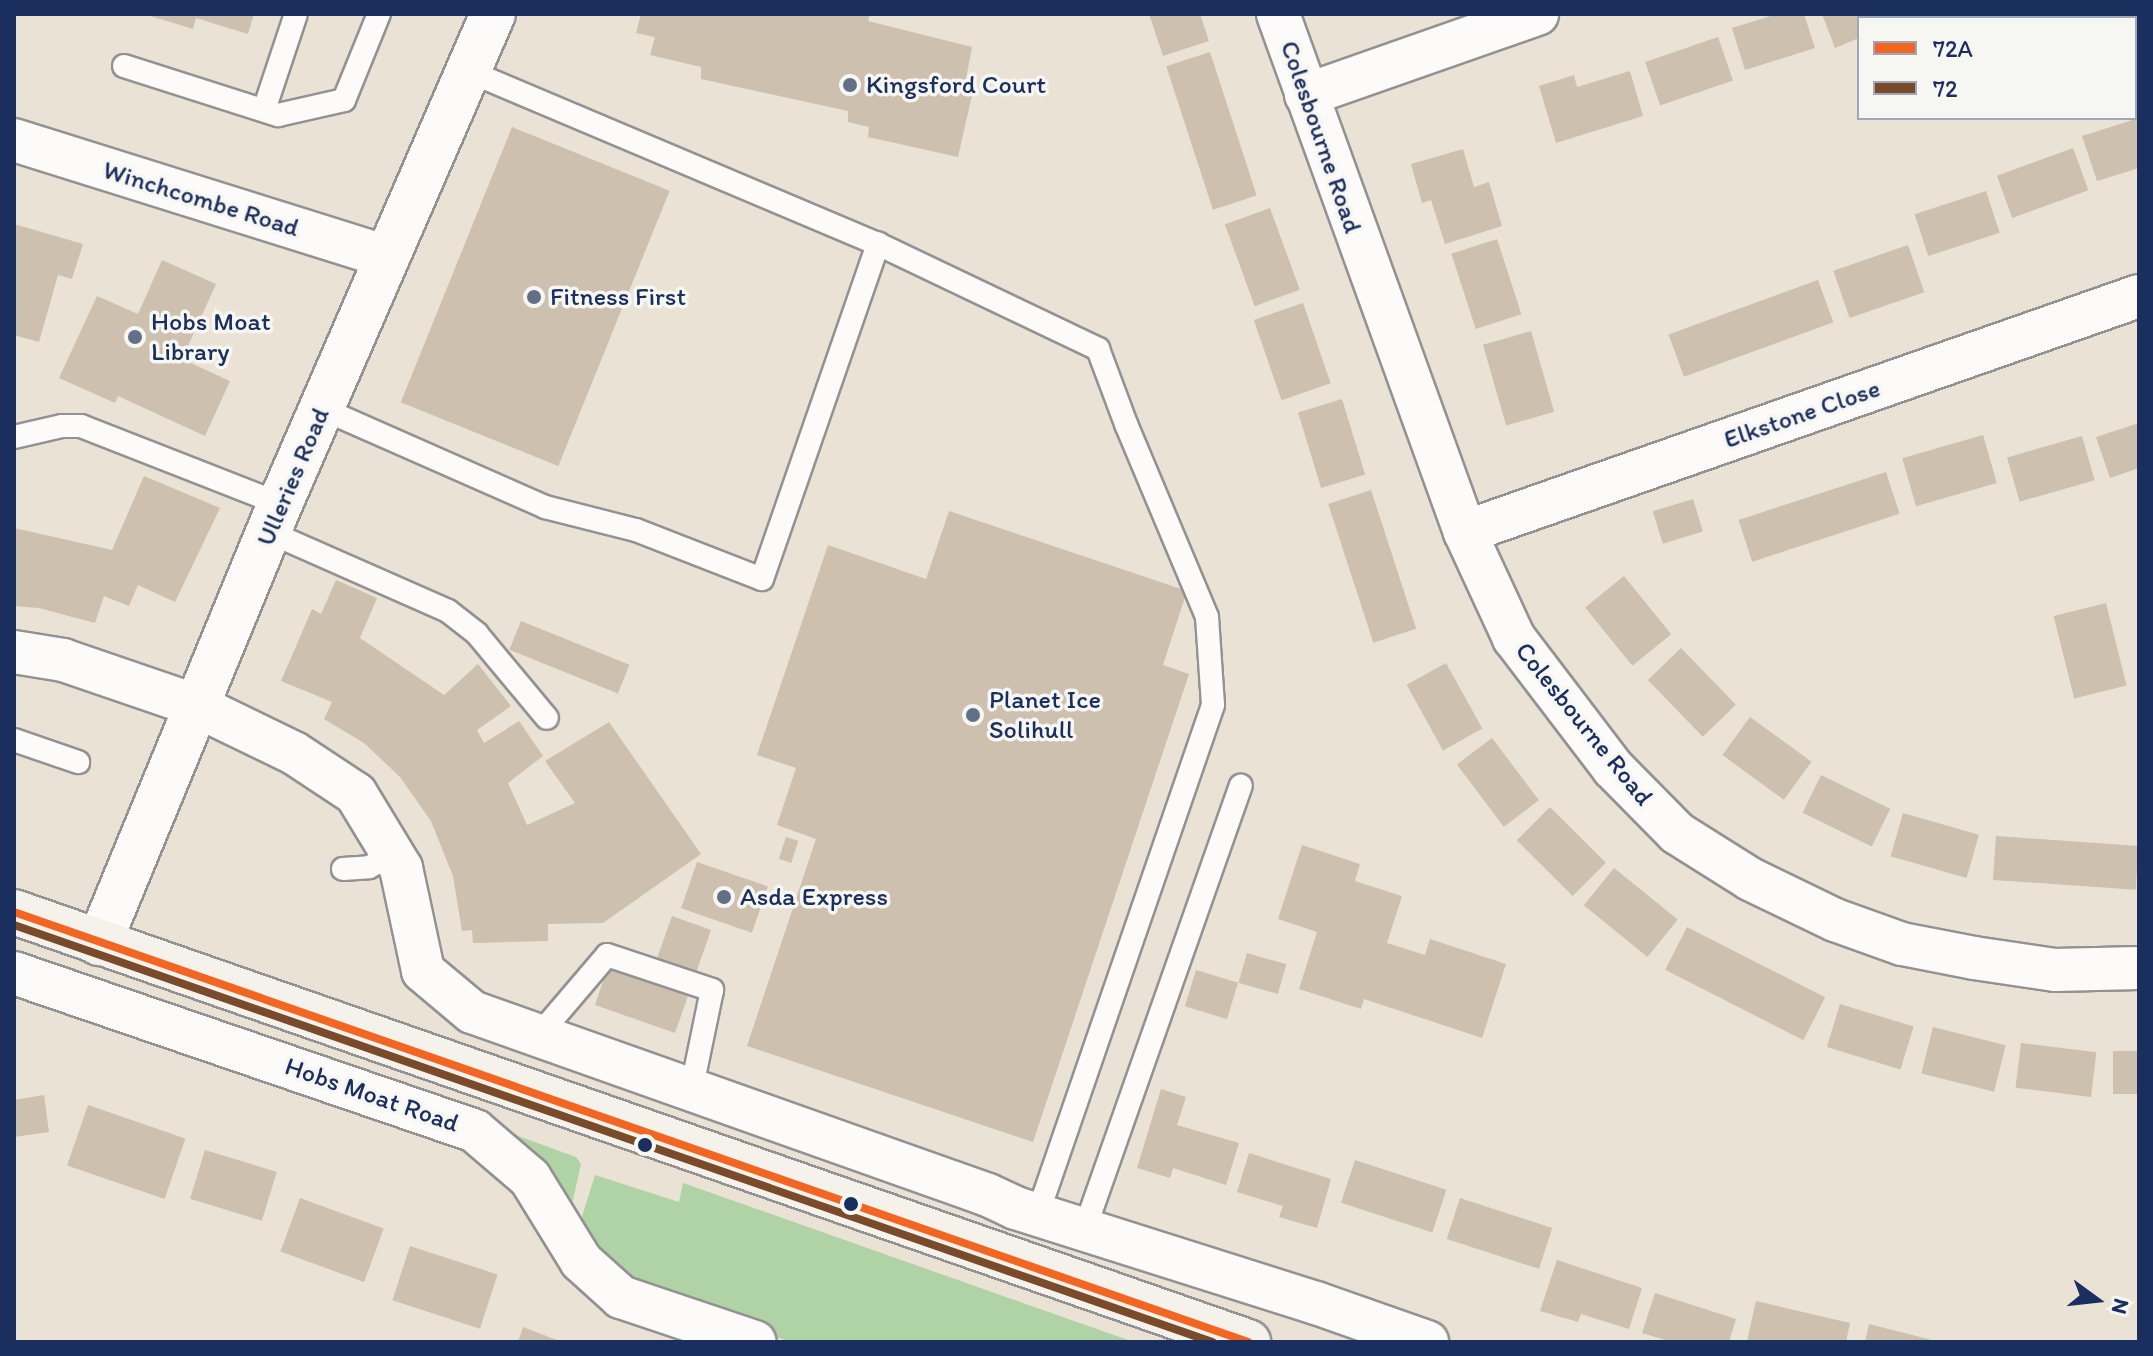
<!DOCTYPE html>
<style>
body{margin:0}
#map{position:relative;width:2153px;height:1356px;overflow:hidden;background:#eae2d4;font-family:Itim,sans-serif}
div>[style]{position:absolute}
.green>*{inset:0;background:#b0d3a6}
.building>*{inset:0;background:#cdc0af;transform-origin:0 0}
.roads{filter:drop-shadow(2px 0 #939293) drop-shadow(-2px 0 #939293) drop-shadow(0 2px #939293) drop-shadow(0 -2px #939293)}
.service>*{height:22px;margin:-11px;padding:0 11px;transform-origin:11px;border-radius:11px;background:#fcfbf9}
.minor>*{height:42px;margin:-21px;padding:0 21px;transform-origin:21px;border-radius:21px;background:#fcfbf9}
.tertiary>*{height:44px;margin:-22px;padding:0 22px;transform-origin:22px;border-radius:22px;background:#fcfbf9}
.secondary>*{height:44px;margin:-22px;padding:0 22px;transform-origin:22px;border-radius:22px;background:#f5f1eb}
.bus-1>*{height:8px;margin:-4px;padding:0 4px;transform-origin:4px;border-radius:4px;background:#f26522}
.bus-2>*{height:8px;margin:-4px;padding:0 4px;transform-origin:4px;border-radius:4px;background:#7a4b2a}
.dots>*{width:22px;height:22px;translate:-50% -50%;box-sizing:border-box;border:4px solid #f6f6f2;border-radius:50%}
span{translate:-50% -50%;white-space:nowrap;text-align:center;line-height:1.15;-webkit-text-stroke:7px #f6f6f2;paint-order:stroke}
.poi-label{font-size:26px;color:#1b2f5e}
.left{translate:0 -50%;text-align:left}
.street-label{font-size:26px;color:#1b2f5e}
.frame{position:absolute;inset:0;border:16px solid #1b2f5e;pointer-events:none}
.legend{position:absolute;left:1857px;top:16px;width:280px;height:104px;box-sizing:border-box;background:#f6f6f2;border:2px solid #9ea6b7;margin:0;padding:10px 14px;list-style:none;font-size:24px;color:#1b2f5e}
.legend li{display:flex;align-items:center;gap:16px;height:40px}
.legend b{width:40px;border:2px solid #9ea6b7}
.north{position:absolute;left:2057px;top:1260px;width:80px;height:80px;-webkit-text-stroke:6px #f6f6f2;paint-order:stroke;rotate:105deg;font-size:22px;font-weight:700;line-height:32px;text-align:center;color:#1b2f5e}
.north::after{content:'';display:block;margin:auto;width:28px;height:36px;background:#1b2f5e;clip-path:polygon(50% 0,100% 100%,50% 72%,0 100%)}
</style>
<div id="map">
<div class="green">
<div style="clip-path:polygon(485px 1124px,576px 1157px,581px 1164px,572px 1204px,563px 1217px)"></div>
<div style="clip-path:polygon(595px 1175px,679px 1202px,683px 1183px,1128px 1340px,790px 1342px,652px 1293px,618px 1276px,593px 1248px,580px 1223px)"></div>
</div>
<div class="building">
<div style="clip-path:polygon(254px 14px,248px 34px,196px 18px,193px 29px,147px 15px)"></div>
<div style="clip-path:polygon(641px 14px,870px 14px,868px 21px,972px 47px,965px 84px,974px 86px,958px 157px,868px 137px,869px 127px,848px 122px,848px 111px,701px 79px,701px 67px,650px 55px,655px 37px,636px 33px)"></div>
<div style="clip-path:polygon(1149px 14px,1200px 14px,1209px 41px,1163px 56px)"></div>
<div style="clip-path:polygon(1777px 14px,1804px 14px,1815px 48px,1745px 70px,1732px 28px)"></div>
<div style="clip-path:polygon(1822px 14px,1924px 14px,1914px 18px,1859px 18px,1859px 38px,1835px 48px)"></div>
<div style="left:1718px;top:37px;width:46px;height:77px;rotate:71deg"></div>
<div style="left:1210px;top:52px;width:151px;height:46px;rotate:72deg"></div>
<div style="clip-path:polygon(1630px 71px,1643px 116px,1556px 143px,1539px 86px,1574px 75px,1577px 87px)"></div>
<div style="clip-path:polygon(2139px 118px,2139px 168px,2097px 181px,2082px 136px)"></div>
<div style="left:512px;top:127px;width:170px;height:297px;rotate:22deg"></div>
<div style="left:2073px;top:148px;width:45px;height:81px;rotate:70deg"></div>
<div style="clip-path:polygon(1463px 149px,1474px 187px,1489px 182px,1502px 226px,1445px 244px,1431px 200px,1422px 203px,1411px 164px)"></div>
<div style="left:1986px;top:191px;width:44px;height:75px;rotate:72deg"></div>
<div style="left:1270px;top:208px;width:87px;height:48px;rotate:70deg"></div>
<div style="clip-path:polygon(14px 224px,83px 244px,72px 279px,58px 275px,39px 342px,14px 335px)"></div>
<div style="left:1497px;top:239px;width:79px;height:48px;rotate:72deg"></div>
<div style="left:1908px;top:245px;width:50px;height:79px;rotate:71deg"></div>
<div style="clip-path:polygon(162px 260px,216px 284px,182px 359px,230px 381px,205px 436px,118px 396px,115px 403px,59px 378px,97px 296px,138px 314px)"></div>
<div style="left:1818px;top:280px;width:45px;height:159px;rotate:70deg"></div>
<div style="left:1303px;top:303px;width:85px;height:52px;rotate:71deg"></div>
<div style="left:1531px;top:331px;width:84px;height:50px;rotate:74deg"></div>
<div style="left:1342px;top:399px;width:79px;height:46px;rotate:73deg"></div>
<div style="clip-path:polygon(2139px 423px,2139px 468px,2110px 478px,2096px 437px)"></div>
<div style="left:1983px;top:435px;width:50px;height:84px;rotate:74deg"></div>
<div style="left:2082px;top:436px;width:46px;height:78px;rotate:74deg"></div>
<div style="left:1886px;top:472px;width:44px;height:155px;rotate:72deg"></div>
<div style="clip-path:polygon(144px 476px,220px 508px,175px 602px,138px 585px,129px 606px,104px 596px,95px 623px,39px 608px,14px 606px,14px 528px,112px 550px)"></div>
<div style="left:1371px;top:490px;width:146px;height:45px;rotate:72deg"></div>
<div style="left:1693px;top:499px;width:34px;height:42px;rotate:73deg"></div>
<div style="clip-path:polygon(949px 511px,1187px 591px,1163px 665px,1189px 674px,1033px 1142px,747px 1046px,816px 839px,777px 825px,796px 768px,757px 755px,828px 545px,926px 579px)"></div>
<div style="left:1624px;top:576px;width:75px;height:50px;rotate:51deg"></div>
<div style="clip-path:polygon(336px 580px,377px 598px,360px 638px,444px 695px,478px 664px,511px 706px,477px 730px,484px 743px,519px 721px,543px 756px,508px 783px,527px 825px,575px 803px,545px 761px,609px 722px,701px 854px,603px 923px,548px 924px,548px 941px,473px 943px,472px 930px,462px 931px,453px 876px,431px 821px,400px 777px,364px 743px,324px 719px,332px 702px,281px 681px,312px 609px,321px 614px)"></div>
<div style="left:2106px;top:603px;width:85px;height:54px;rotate:76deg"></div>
<div style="left:521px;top:621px;width:117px;height:31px;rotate:22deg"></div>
<div style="left:1681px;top:648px;width:79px;height:46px;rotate:46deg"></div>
<div style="left:1446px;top:663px;width:75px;height:45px;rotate:61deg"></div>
<div style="left:1750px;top:717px;width:76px;height:47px;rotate:36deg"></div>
<div style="left:1492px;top:738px;width:78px;height:44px;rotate:53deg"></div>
<div style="left:1821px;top:775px;width:77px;height:42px;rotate:26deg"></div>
<div style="left:1550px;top:807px;width:79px;height:47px;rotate:45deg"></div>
<div style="left:1903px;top:813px;width:79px;height:45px;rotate:16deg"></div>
<div style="left:1996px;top:836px;width:143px;height:44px;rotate:4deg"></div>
<div style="left:786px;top:837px;width:13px;height:23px;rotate:18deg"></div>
<div style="clip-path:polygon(1302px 845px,1360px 864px,1355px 881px,1402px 896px,1387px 943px,1425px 955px,1430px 939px,1506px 964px,1482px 1038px,1364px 999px,1361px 1009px,1299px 989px,1317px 932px,1278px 919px)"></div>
<div style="left:697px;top:862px;width:75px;height:49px;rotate:19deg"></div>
<div style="left:1614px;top:868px;width:82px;height:48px;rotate:39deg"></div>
<div style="clip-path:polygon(672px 916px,711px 930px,675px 1033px,595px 1005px,609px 964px,650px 978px)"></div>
<div style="left:1687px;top:927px;width:155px;height:48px;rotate:27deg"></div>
<div style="left:1247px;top:953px;width:41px;height:31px;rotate:16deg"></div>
<div style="left:1196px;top:970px;width:44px;height:38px;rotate:17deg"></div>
<div style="left:1840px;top:1004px;width:77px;height:45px;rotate:17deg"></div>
<div style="left:1933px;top:1027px;width:75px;height:48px;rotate:14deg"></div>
<div style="left:2021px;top:1043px;width:76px;height:45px;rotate:7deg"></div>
<div style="left:2139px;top:1051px;width:43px;height:26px;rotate:90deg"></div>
<div style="clip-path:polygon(1161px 1089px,1186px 1097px,1177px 1125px,1239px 1143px,1226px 1185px,1173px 1168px,1170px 1178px,1137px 1168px)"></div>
<div style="clip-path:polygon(44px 1095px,49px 1132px,14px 1137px,14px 1100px)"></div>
<div style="left:88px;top:1105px;width:103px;height:64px;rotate:19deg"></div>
<div style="left:205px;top:1150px;width:75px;height:51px;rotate:17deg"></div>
<div style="clip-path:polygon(1249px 1153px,1331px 1179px,1317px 1228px,1279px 1217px,1283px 1206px,1237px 1192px)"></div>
<div style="left:1355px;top:1160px;width:96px;height:45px;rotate:18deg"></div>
<div style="left:300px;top:1198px;width:89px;height:57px;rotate:20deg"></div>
<div style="left:1460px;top:1198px;width:97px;height:43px;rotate:18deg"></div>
<div style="left:410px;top:1246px;width:92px;height:57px;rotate:18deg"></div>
<div style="clip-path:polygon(1557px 1260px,1642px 1288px,1629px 1329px,1581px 1314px,1578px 1322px,1540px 1311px)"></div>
<div style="clip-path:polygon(1655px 1293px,1736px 1319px,1729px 1342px,1672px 1342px,1642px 1333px)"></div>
<div style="clip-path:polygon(1756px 1301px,1850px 1323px,1846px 1342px,1747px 1341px)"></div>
<div style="clip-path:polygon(1869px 1324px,1936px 1341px,1936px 1342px,1865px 1342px)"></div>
<div style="clip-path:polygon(523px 1327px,562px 1342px,518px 1342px)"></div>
</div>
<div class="roads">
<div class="service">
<div style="left:124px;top:66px;width:162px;rotate:17.7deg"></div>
<div style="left:278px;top:115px;width:68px;rotate:-12.8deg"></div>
<div style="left:344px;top:100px;width:93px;rotate:-67.9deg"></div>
<div style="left:468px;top:71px;width:445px;rotate:22.9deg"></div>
<div style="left:878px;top:244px;width:244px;rotate:25.5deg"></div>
<div style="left:1098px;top:349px;width:80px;rotate:69.5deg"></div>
<div style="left:1126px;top:424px;width:209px;rotate:67.2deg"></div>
<div style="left:1207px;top:617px;width:88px;rotate:86.1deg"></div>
<div style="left:1213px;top:705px;width:537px;rotate:109.01deg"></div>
<div style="left:264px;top:110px;width:101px;rotate:-71.6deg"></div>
<div style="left:323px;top:409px;width:243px;rotate:23.8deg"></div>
<div style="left:545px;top:507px;width:94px;rotate:14.2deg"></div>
<div style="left:636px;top:530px;width:135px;rotate:21.3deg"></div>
<div style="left:762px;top:579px;width:355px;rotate:-70.9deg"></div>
<div style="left:14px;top:437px;width:49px;rotate:-12.9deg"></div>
<div style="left:62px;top:426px;width:19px"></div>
<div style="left:81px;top:426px;width:214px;rotate:21.4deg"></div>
<div style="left:269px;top:532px;width:196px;rotate:23.8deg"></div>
<div style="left:448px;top:611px;width:37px;rotate:38deg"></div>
<div style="left:477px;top:634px;width:109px;rotate:50.2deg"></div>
<div style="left:14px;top:740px;width:68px;rotate:19deg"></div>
<div style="left:343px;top:869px;width:26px;rotate:-4deg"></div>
<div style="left:369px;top:867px;width:27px;rotate:-27deg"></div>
<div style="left:539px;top:1035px;width:105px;rotate:-49.6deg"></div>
<div style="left:607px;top:955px;width:111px;rotate:18.4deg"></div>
<div style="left:712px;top:990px;width:103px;rotate:101.7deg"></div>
<div style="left:1085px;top:1228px;width:469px;rotate:-70.6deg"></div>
</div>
<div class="minor">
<div style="left:1278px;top:14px;width:551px;rotate:70.15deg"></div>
<div style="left:1465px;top:532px;width:117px;rotate:65.2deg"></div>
<div style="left:1514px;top:638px;width:163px;rotate:52.7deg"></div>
<div style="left:1613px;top:768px;width:91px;rotate:45.4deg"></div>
<div style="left:1677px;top:833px;width:86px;rotate:32.2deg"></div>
<div style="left:1750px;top:879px;width:94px;rotate:25.8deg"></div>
<div style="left:1835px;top:920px;width:71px;rotate:19.7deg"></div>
<div style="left:1902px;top:944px;width:73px;rotate:11deg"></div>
<div style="left:1974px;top:958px;width:82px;rotate:8.4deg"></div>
<div style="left:2055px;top:970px;width:84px;rotate:-1.4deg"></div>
<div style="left:1306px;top:95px;width:245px;rotate:-19.3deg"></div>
<div style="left:14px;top:140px;width:392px;rotate:17.4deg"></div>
<div style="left:1465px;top:532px;width:714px;rotate:-19.3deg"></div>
<div style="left:14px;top:652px;width:50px;rotate:9.3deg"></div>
<div style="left:63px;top:660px;width:142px;rotate:18.9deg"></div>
<div style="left:197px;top:706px;width:108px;rotate:25.9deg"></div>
<div style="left:294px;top:753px;width:74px;rotate:33.5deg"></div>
<div style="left:356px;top:794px;width:87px;rotate:58.7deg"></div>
<div style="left:401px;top:868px;width:105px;rotate:77.9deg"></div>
<div style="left:423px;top:971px;width:64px;rotate:39.9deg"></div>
<div style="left:472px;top:1012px;width:547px;rotate:19.53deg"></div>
<div style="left:988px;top:1195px;width:31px;rotate:25deg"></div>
<div style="left:1016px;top:1208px;width:315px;rotate:17.6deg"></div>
<div style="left:1316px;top:1303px;width:118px;rotate:19.4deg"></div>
<div style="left:14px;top:973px;width:487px;rotate:18.9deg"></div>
<div style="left:475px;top:1131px;width:72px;rotate:40.5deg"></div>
<div style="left:530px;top:1178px;width:97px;rotate:58.4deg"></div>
<div style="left:581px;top:1261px;width:54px;rotate:42deg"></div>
<div style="left:621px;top:1297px;width:141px;rotate:18.6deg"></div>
</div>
<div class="tertiary">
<div style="left:99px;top:943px;width:475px;rotate:-67.6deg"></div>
<div style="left:280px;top:504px;width:534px;rotate:-66.51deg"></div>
</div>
<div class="secondary">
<div style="left:14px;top:912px;width:1307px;rotate:19.21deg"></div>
</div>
</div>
<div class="bus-1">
<div style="left:14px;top:912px;width:1307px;rotate:19.21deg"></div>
</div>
<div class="bus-2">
<div style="left:14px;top:925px;width:1269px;rotate:19.19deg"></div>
</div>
<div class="dots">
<div style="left:850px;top:85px;background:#636e87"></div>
<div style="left:534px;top:297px;background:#636e87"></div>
<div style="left:135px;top:337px;background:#636e87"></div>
<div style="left:973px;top:715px;background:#636e87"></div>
<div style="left:724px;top:897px;background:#636e87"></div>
<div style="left:645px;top:1145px;background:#1b2f5e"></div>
<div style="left:851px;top:1204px;background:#1b2f5e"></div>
</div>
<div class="poi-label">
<span class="left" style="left:866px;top:85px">Kingsford Court</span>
<span class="left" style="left:550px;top:297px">Fitness First</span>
<span class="left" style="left:151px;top:337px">Hobs Moat<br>Library</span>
<span class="left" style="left:989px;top:715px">Planet Ice<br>Solihull</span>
<span class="left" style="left:740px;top:897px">Asda Express</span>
</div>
<div class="street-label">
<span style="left:1321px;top:137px;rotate:71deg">Colesbourne Road</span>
<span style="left:201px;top:199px;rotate:17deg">Winchcombe Road</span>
<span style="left:1802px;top:414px;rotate:-19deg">Elkstone Close</span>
<span style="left:293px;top:477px;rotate:-67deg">Ulleries Road</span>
<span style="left:1584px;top:724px;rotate:51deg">Colesbourne Road</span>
<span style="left:372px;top:1095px;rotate:19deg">Hobs Moat Road</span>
</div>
<div class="frame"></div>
<ul class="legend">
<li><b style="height:10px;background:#f26522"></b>72A</li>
<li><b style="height:10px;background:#7a4b2a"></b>72</li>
</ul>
<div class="north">N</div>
</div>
